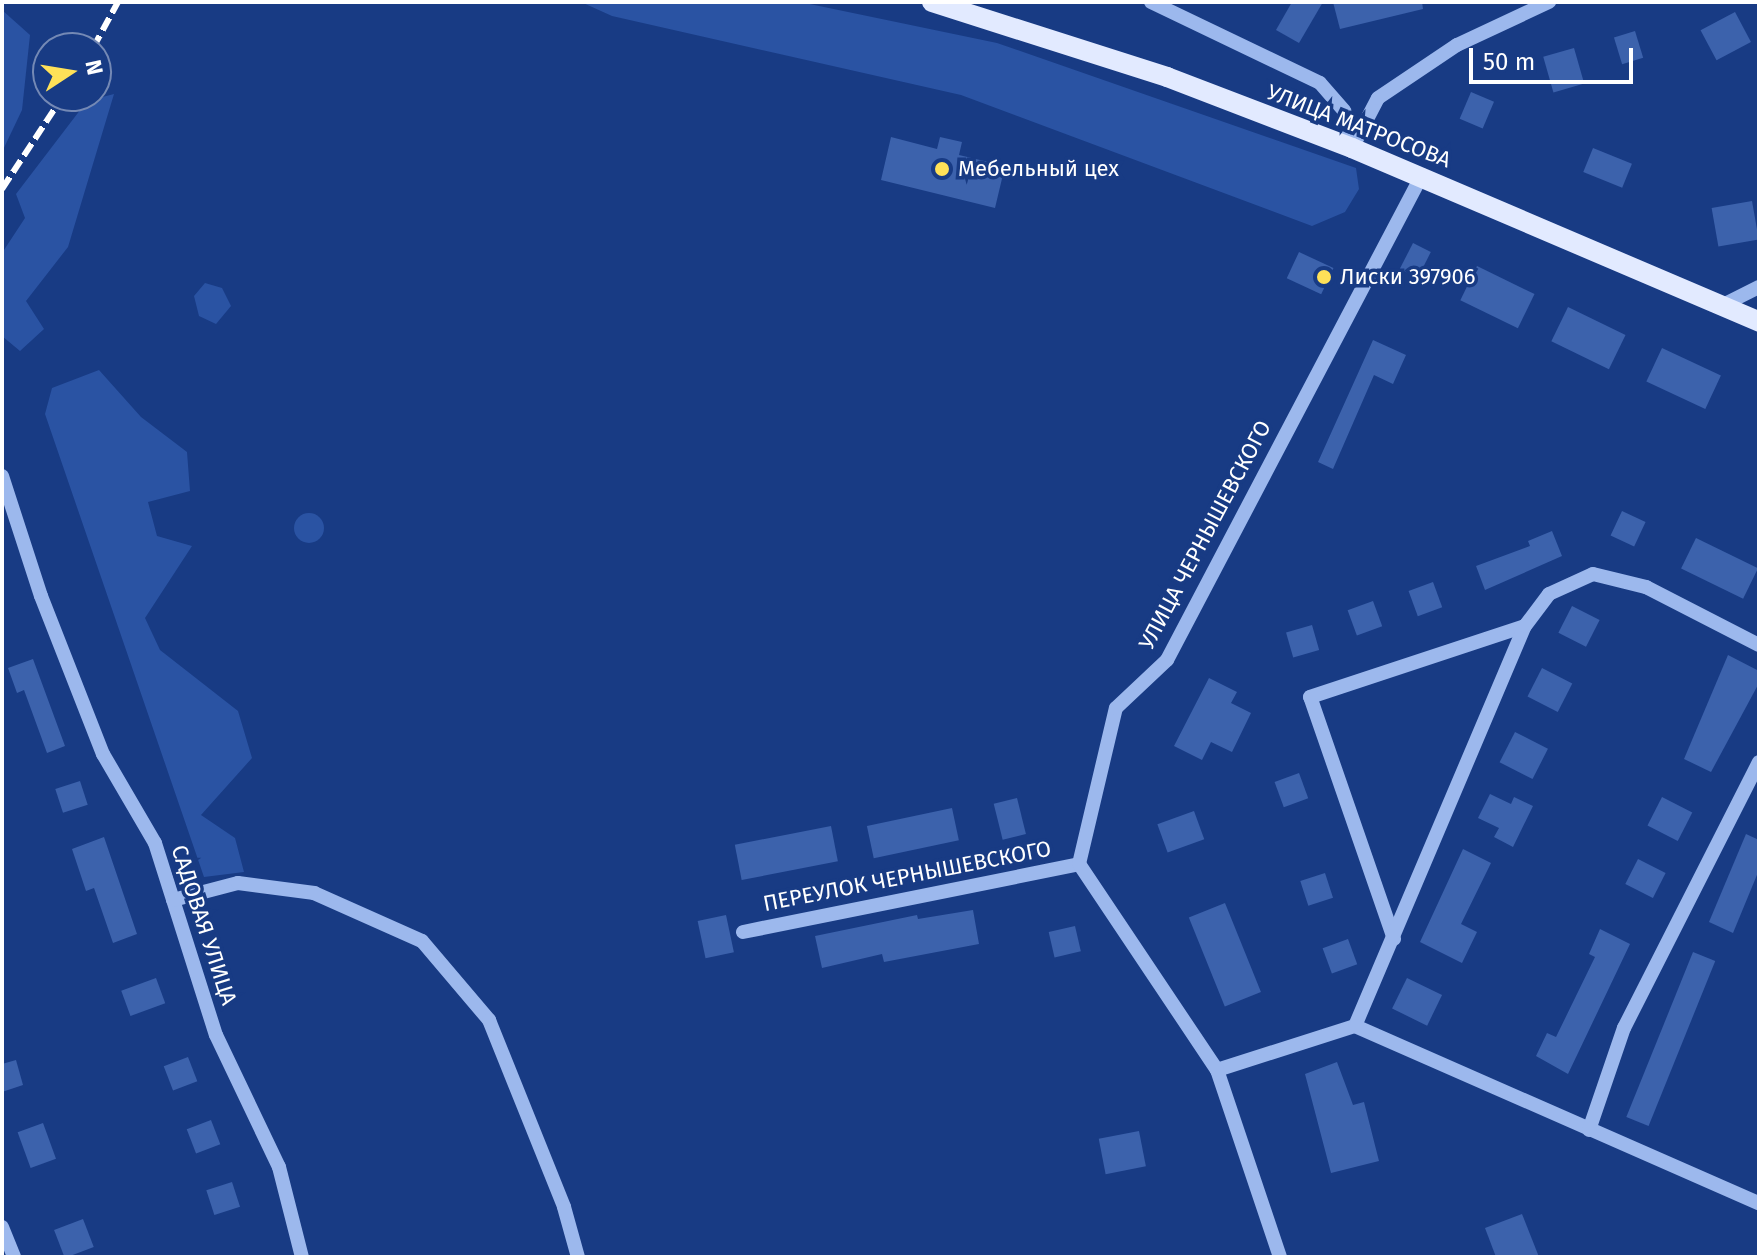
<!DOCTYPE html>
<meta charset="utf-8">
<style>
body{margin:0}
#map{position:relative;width:1761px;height:1259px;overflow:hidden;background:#183b84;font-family:"Fira Sans",sans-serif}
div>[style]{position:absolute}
.green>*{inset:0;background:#2a53a3}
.round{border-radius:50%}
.building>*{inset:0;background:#3c62ac;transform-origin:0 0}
.minor>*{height:14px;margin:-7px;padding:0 7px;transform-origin:7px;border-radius:7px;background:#9cb8ed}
.major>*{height:20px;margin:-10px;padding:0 10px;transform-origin:10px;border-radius:10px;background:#e2eaff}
.rail>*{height:6px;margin-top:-3px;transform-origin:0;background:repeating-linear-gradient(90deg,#fff 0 14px,transparent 0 20px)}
.dots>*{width:22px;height:22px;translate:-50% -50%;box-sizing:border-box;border:4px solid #183b84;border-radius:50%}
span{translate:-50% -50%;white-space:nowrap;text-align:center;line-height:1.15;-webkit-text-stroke:7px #183b84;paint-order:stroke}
.street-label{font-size:22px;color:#fff}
.poi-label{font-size:22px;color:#fff}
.left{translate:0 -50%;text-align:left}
.frame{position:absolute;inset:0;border:4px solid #fff;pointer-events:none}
.north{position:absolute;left:32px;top:32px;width:80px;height:80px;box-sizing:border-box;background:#183b84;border:2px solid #7489b5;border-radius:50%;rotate:78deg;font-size:22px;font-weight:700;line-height:32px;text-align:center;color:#fff}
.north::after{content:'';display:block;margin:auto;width:28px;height:36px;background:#ffe158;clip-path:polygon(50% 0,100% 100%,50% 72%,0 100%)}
.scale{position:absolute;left:1469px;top:48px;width:164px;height:36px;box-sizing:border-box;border:4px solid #fff;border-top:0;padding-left:10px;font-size:24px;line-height:28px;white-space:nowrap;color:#fff;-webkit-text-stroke:6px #183b84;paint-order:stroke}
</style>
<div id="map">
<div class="green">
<div style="clip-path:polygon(581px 2px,800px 2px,997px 43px,1356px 168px,1359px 189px,1345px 212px,1312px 226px,961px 95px,612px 16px)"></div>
<div style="clip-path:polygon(2px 10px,30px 35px,22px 110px,2px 152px)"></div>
<div style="clip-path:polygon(114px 94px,68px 247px,26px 301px,44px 329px,20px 351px,2px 336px,2px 253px,25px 218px,16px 194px,87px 101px)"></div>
<div style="clip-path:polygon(205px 283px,222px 288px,231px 306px,216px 324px,199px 316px,194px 296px)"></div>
<div style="clip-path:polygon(99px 370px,141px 417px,187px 452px,190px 491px,148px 502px,157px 536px,192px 546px,145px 618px,160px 650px,238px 711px,252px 758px,201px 815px,235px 838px,244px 872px,204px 877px,45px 414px,52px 388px)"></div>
<div class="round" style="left:294px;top:513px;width:30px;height:30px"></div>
</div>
<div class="building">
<div style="clip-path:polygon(1292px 2px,1323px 2px,1299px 43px,1276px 30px)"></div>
<div style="clip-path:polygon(1333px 2px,1422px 2px,1423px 9px,1340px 29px)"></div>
<div style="left:1735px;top:12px;width:34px;height:39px;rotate:62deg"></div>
<div style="left:1635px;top:31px;width:28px;height:22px;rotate:73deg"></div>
<div style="left:1574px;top:48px;width:37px;height:32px;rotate:74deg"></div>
<div style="left:1471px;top:92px;width:25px;height:29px;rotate:23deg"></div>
<div style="clip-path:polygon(891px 137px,937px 149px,940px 137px,962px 142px,959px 155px,1005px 166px,995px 208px,881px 180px)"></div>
<div style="left:1593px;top:148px;width:42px;height:26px;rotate:22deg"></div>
<div style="left:1752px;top:201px;width:39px;height:41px;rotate:80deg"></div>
<div style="left:1413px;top:243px;width:20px;height:29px;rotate:27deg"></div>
<div style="left:1299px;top:252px;width:38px;height:29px;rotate:25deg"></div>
<div style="left:1477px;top:266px;width:64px;height:38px;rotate:26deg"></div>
<div style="left:1568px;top:307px;width:64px;height:38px;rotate:26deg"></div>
<div style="clip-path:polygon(1373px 340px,1406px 355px,1393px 384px,1374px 375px,1333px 469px,1318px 462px)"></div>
<div style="left:1662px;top:348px;width:65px;height:37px;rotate:25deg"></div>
<div style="left:1622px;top:511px;width:26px;height:27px;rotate:25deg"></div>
<div style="clip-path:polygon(1552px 531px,1562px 556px,1485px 590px,1476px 566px,1530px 546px,1528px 541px)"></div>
<div style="left:1696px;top:538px;width:69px;height:34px;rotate:26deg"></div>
<div style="left:1433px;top:582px;width:27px;height:26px;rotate:70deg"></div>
<div style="left:1373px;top:601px;width:27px;height:27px;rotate:70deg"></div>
<div style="left:1572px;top:606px;width:31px;height:30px;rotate:27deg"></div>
<div style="left:1312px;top:625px;width:26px;height:27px;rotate:74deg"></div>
<div style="clip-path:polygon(1728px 655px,1759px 671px,1759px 683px,1711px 772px,1684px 759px)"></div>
<div style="clip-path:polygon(33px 659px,65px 746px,47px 753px,24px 690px,17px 693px,8px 668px)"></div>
<div style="left:1542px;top:668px;width:34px;height:32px;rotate:27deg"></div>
<div style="clip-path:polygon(1209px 678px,1237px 692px,1231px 703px,1251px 713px,1232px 752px,1211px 742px,1202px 760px,1174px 746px)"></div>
<div style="left:1515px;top:732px;width:37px;height:34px;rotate:27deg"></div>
<div style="left:1299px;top:773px;width:27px;height:26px;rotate:70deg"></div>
<div style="left:80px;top:781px;width:25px;height:26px;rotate:72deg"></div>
<div style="clip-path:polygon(1490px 794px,1511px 804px,1514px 797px,1533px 806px,1513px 847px,1494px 837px,1499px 828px,1478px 818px)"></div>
<div style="left:1662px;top:797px;width:34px;height:32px;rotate:27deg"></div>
<div style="left:1017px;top:798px;width:37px;height:24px;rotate:76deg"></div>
<div style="left:952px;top:808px;width:33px;height:87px;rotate:78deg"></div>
<div style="left:1194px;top:811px;width:30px;height:39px;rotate:70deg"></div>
<div style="left:831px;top:826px;width:36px;height:98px;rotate:79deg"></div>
<div style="clip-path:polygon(1746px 834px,1759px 840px,1759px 870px,1733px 933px,1709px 922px)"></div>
<div style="clip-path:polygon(104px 837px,137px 934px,113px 943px,94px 888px,86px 891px,72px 849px)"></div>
<div style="clip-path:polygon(1463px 849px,1491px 863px,1461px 924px,1477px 932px,1462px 963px,1420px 942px)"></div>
<div style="left:1638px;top:859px;width:31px;height:28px;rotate:27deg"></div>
<div style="left:1325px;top:873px;width:26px;height:26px;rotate:72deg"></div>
<div style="left:1225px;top:903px;width:96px;height:39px;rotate:68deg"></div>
<div style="clip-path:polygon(973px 910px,979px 944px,884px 962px,882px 954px,822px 968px,815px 936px,917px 915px,918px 919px)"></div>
<div style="left:726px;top:915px;width:38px;height:29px;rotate:78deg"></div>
<div style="left:1075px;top:926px;width:26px;height:27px;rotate:77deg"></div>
<div style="clip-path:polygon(1600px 929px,1630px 944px,1568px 1074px,1536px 1056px,1547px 1033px,1556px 1037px,1595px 957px,1589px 954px)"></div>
<div style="left:1348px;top:939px;width:27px;height:27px;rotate:70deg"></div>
<div style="left:1693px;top:952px;width:24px;height:178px;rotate:22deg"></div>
<div style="left:156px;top:978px;width:27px;height:37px;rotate:70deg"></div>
<div style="left:1407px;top:978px;width:39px;height:34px;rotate:26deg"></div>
<div style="left:188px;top:1057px;width:26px;height:26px;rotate:69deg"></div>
<div style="clip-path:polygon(16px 1060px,23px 1085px,2px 1092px,2px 1064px)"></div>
<div style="clip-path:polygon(1337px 1062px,1353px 1105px,1364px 1102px,1379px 1161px,1331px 1173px,1305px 1074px)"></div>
<div style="left:211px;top:1120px;width:26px;height:26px;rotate:69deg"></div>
<div style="left:43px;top:1123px;width:38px;height:27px;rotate:70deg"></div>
<div style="left:1139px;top:1131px;width:36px;height:41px;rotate:79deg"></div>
<div style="left:232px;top:1182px;width:26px;height:27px;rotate:72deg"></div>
<div style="clip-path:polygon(1522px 1214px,1539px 1257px,1496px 1257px,1485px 1228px)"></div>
<div style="left:83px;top:1219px;width:30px;height:31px;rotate:69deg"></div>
</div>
<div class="minor">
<div style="left:1151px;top:2px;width:187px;rotate:25.6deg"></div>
<div style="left:1320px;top:83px;width:37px;rotate:49deg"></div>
<div style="left:1344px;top:111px;width:38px;rotate:78deg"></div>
<div style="left:1352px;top:148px;width:56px;rotate:-62.5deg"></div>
<div style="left:1378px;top:98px;width:95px;rotate:-33.9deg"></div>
<div style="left:1457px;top:45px;width:102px;rotate:-25.1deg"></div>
<div style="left:1723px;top:305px;width:40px;rotate:-26.6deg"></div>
<div style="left:2px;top:476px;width:126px;rotate:72deg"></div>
<div style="left:41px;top:596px;width:170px;rotate:68.6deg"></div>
<div style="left:103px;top:754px;width:103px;rotate:59.7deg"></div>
<div style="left:155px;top:843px;width:201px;rotate:72.4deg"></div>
<div style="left:216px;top:1035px;width:146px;rotate:64.5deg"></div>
<div style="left:279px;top:1167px;width:93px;rotate:75.7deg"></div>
<div style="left:173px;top:900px;width:67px;rotate:-14.7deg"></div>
<div style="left:238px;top:883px;width:77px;rotate:7.5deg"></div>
<div style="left:314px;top:893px;width:118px;rotate:24deg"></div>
<div style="left:422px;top:941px;width:104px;rotate:49.7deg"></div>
<div style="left:489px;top:1020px;width:201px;rotate:68.1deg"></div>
<div style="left:564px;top:1207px;width:52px;rotate:74.4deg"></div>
<div style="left:743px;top:932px;width:343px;rotate:-11.4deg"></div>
<div style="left:1394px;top:939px;width:256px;rotate:-109.1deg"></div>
<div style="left:1310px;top:697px;width:226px;rotate:-18.3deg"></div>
<div style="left:1355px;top:1026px;width:435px;rotate:-67deg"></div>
<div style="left:1525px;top:626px;width:40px;rotate:-53deg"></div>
<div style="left:1549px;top:594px;width:48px;rotate:-24.4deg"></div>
<div style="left:1593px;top:574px;width:55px;rotate:13.8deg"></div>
<div style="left:1646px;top:587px;width:127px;rotate:27.2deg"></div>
<div style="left:1217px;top:1070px;width:145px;rotate:-17.7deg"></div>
<div style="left:1355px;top:1026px;width:441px;rotate:23.7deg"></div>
<div style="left:1589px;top:1130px;width:108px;rotate:-71.1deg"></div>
<div style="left:1624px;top:1028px;width:298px;rotate:-63.1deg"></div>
<div style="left:2px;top:1227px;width:32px;rotate:68deg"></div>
<div style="left:1280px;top:1257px;width:197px;rotate:-108.6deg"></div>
<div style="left:1217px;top:1070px;width:248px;rotate:-123.8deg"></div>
<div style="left:1079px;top:864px;width:160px;rotate:-76.7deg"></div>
<div style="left:1116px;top:708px;width:70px;rotate:-43.3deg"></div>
<div style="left:1167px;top:660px;width:548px;rotate:-62.27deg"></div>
</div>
<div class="major">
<div style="left:932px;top:2px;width:247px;rotate:17.7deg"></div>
<div style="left:1167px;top:77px;width:198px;rotate:21deg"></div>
<div style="left:1352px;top:148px;width:443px;rotate:23.1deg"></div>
</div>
<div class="rail">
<div style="left:93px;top:48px;width:52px;rotate:-61.5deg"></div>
<div style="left:2px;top:189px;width:111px;rotate:-56.7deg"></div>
</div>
<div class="dots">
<div style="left:942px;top:169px;background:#ffe158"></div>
<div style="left:1324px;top:277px;background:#ffe158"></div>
</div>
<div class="street-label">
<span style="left:1359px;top:126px;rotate:21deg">УЛИЦА МАТРОСОВА</span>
<span style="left:1205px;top:535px;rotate:-62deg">УЛИЦА ЧЕРНЫШЕВСКОГО</span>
<span style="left:907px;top:876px;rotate:-11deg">ПЕРЕУЛОК ЧЕРНЫШЕВСКОГО</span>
<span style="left:204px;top:925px;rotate:72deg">САДОВАЯ УЛИЦА</span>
</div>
<div class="poi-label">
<span class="left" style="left:958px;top:169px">Мебельный цех</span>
<span class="left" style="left:1340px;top:277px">Лиски 397906</span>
</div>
<div class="frame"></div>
<div class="north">N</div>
<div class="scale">50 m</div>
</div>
